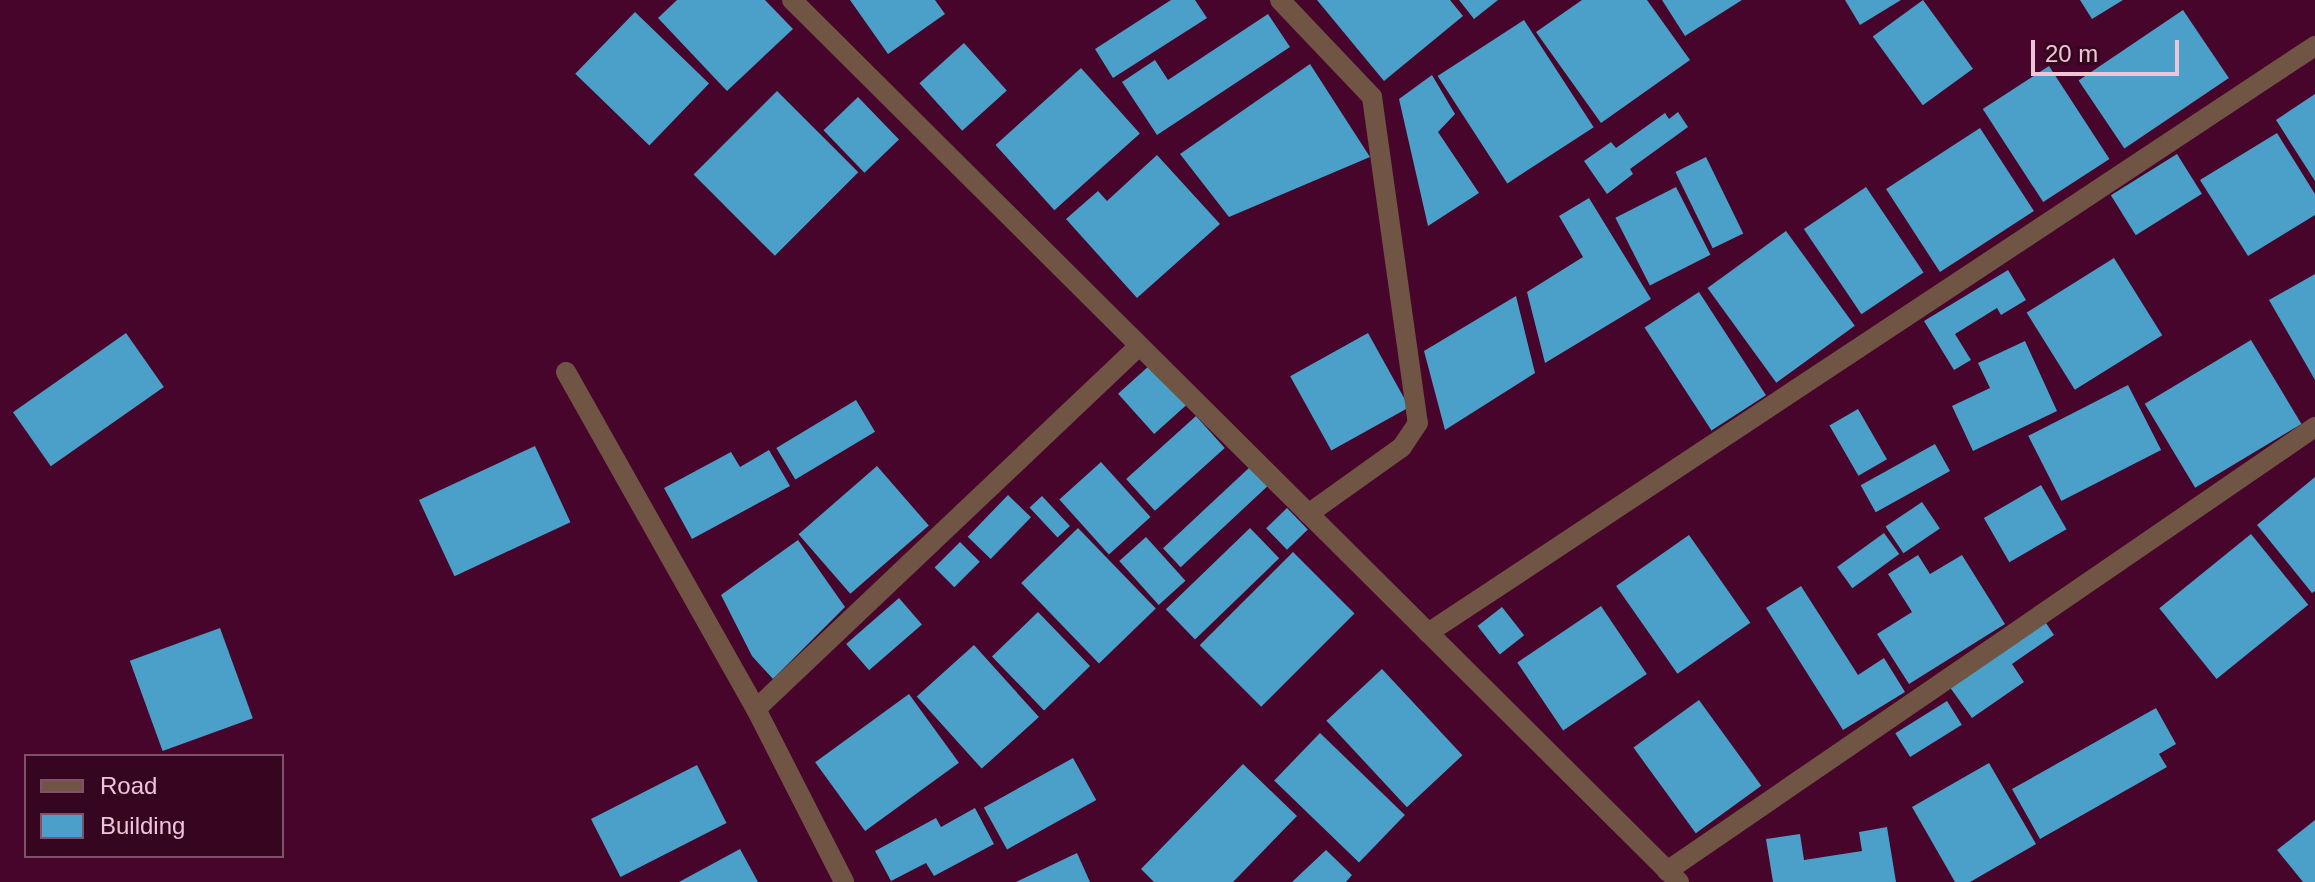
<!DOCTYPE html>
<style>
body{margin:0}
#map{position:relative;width:2315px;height:882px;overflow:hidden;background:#47052b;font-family:Helvetica,sans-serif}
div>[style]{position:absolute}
.building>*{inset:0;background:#4aa0c9;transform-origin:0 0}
.minor>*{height:20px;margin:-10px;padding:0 10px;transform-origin:10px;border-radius:10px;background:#715544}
span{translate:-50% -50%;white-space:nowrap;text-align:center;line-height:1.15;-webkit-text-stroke:8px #360620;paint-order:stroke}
.legend{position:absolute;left:24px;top:754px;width:260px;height:104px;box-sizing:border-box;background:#360620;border:2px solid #805269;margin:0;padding:10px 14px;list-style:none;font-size:24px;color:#eec5d6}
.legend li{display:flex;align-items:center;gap:16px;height:40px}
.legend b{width:40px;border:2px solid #805269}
.scale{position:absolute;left:2031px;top:40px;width:148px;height:36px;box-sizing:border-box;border:4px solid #eec5d6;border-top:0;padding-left:10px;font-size:24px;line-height:28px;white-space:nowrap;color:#eec5d6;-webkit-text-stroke:6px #360620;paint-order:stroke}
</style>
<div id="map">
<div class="building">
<div style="clip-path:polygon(677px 0,765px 0,793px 29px,727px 91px,658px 18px)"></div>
<div style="clip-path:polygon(850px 0,935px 0,945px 14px,888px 54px)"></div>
<div style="clip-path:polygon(1171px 0,1195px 0,1207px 18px,1113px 78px,1095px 49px)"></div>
<div style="clip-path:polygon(1317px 0,1450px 0,1463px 16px,1384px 81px)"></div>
<div style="clip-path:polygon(1459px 0,1498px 0,1474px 19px)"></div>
<div style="clip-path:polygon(1582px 0,1647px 0,1690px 60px,1601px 123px,1536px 32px)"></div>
<div style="clip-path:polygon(1662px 0,1742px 0,1685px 36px)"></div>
<div style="clip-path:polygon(1845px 0,1901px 0,1860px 25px)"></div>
<div style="left:1923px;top:0;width:85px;height:62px;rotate:54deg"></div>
<div style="clip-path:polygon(2080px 0,2123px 0,2092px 19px)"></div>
<div style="left:2183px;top:10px;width:82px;height:126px;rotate:56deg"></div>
<div style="left:635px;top:12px;width:103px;height:86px;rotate:44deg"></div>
<div style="clip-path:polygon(1268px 14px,1290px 47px,1157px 135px,1122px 82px,1155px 60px,1168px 80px)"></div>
<div style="left:1524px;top:20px;width:128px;height:103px;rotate:57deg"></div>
<div style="left:964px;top:43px;width:64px;height:60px;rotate:48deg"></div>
<div style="clip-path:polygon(1310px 64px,1370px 157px,1229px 217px,1180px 154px)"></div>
<div style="left:2049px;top:66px;width:111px;height:79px;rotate:57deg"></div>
<div style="left:1081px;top:68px;width:88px;height:115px;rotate:48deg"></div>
<div style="clip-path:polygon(1432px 75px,1455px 114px,1438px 132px,1479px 193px,1428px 226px,1399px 99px)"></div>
<div style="left:777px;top:91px;width:115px;height:118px;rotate:45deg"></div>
<div style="clip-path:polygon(2315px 94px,2315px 181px,2276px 120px)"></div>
<div style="left:858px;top:97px;width:59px;height:48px;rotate:46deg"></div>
<div style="clip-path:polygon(1678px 112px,1688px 127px,1630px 169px,1633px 174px,1607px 194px,1584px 161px,1611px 142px,1616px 148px,1665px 113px,1669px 119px)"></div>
<div style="left:1980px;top:128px;width:99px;height:112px;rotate:57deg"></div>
<div style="clip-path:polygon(2277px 133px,2315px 194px,2315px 215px,2248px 256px,2200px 180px)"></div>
<div style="left:2177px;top:154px;width:47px;height:78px;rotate:58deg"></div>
<div style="clip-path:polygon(1157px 155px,1220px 224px,1137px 298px,1066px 219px,1098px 191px,1107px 201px)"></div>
<div style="left:1706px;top:157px;width:85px;height:34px;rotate:64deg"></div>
<div style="left:1676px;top:187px;width:76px;height:68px;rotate:63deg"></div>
<div style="left:1866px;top:187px;width:103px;height:75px;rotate:56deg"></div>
<div style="clip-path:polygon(1589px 198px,1651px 299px,1545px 363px,1527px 292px,1583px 257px,1559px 216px)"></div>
<div style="left:1786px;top:231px;width:117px;height:97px;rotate:54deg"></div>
<div style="left:2114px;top:258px;width:91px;height:103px;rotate:58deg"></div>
<div style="clip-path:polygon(2008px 270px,2026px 300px,2001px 315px,1997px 308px,1955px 334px,1971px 360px,1954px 370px,1924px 321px)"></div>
<div style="clip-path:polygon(2315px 274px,2315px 380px,2269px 300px)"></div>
<div style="left:1699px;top:292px;width:123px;height:65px;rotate:57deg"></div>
<div style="clip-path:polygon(1516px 296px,1535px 373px,1445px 430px,1424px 351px)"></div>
<div style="left:126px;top:333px;width:66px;height:138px;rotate:55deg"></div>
<div style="left:1368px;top:333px;width:85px;height:89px;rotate:61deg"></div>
<div style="left:2251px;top:340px;width:98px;height:124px;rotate:59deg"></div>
<div style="clip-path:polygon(2025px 341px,2057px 411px,1973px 451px,1952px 406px,1990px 388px,1978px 363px)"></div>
<div style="left:1150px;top:365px;width:54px;height:43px;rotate:48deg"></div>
<div style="left:2128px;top:385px;width:73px;height:112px;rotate:63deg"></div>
<div style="left:856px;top:400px;width:37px;height:93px;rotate:59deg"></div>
<div style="left:1858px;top:409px;width:58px;height:33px;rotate:60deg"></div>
<div style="left:1196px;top:416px;width:43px;height:94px;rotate:48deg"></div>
<div style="left:1935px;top:444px;width:31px;height:85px;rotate:61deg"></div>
<div style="left:535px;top:446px;width:84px;height:128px;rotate:65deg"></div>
<div style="clip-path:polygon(769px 450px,790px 486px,692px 539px,664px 488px,731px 452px,740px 467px)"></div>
<div style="left:1101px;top:462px;width:74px;height:56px;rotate:48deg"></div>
<div style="left:877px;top:466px;width:79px;height:104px;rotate:49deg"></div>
<div style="left:1250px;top:467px;width:26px;height:119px;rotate:47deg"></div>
<div style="clip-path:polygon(2315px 477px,2315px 591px,2312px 593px,2257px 525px)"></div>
<div style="left:2041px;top:485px;width:51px;height:66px;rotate:60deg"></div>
<div style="left:1008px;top:495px;width:32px;height:58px;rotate:44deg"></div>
<div style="left:1042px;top:496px;width:41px;height:17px;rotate:47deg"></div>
<div style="left:1922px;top:502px;width:32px;height:44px;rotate:56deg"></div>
<div style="left:1287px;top:508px;width:30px;height:29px;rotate:46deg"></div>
<div style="left:1078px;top:528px;width:112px;height:79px;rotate:46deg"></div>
<div style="left:1250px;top:528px;width:42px;height:117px;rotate:46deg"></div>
<div style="left:1884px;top:533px;width:26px;height:58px;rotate:54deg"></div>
<div style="left:2251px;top:534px;width:91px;height:118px;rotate:51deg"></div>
<div style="left:1689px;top:535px;width:107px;height:89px;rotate:55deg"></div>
<div style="left:1146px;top:537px;width:59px;height:36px;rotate:48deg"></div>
<div style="clip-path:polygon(798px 540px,845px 607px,773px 679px,752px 656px,721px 595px)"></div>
<div style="left:960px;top:542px;width:28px;height:36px;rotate:45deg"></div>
<div style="left:1293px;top:552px;width:87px;height:132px;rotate:45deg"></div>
<div style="clip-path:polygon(1918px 555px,1930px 574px,1962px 555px,2005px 624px,1909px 684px,1877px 634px,1912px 612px,1888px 574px)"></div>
<div style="clip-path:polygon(1801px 586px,1858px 675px,1884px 658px,1905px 692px,1843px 730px,1766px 608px)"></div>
<div style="left:899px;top:598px;width:35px;height:70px;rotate:49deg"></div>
<div style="left:1601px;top:606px;width:82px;height:101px;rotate:56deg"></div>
<div style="left:1502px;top:607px;width:36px;height:31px;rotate:52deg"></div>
<div style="left:1038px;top:612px;width:75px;height:64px;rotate:46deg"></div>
<div style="clip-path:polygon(2044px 620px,2054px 635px,2012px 664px,2024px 682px,1972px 718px,1949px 686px)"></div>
<div style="left:220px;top:628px;width:96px;height:96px;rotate:70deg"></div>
<div style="left:974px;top:645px;width:97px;height:77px;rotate:48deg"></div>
<div style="left:1382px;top:669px;width:118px;height:76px;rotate:47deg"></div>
<div style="left:909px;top:694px;width:85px;height:116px;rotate:54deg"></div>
<div style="left:1699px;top:700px;width:106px;height:81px;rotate:54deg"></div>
<div style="left:1947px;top:701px;width:28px;height:61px;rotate:58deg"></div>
<div style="clip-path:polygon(2156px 708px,2176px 744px,2159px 754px,2167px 767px,2040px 839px,2012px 789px)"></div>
<div style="left:1320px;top:733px;width:118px;height:66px;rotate:44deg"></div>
<div style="left:1073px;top:758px;width:48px;height:102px;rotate:61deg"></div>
<div style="clip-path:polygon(1989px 763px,2036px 844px,1970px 882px,1955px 882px,1912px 807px)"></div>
<div style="clip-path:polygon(1243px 764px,1297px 816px,1233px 882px,1154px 882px,1141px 869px)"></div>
<div style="left:697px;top:765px;width:65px;height:119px;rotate:63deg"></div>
<div style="clip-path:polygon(975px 808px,994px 844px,934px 876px,926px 863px,891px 881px,875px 851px,936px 818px,941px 827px)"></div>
<div style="clip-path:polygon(2315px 820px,2315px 882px,2303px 882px,2277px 850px)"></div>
<div style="clip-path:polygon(1887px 827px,1896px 882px,1773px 882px,1766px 839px,1800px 834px,1804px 860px,1862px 851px,1859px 832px)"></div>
<div style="clip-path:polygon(740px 849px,758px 882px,679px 882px)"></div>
<div style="clip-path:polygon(1326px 850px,1352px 875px,1346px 882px,1292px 882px)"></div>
<div style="clip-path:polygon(1077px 853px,1090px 882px,1016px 882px)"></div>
</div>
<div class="minor">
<div style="left:792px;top:0;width:1251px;rotate:44.84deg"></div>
<div style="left:1280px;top:0;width:134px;rotate:46.5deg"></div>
<div style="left:1372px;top:97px;width:329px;rotate:82deg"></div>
<div style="left:1418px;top:423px;width:29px;rotate:124deg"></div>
<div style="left:1402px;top:447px;width:115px;rotate:144.5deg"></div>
<div style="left:566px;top:372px;width:387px;rotate:60.6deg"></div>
<div style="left:756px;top:709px;width:194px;rotate:63deg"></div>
<div style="left:1428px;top:633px;width:1064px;rotate:-33.5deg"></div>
<div style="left:756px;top:709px;width:528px;rotate:-43.46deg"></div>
<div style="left:1667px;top:871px;width:786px;rotate:-34.42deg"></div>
</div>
<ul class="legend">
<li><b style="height:10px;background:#715544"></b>Road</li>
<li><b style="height:22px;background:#4aa0c9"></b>Building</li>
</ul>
<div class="scale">20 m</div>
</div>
